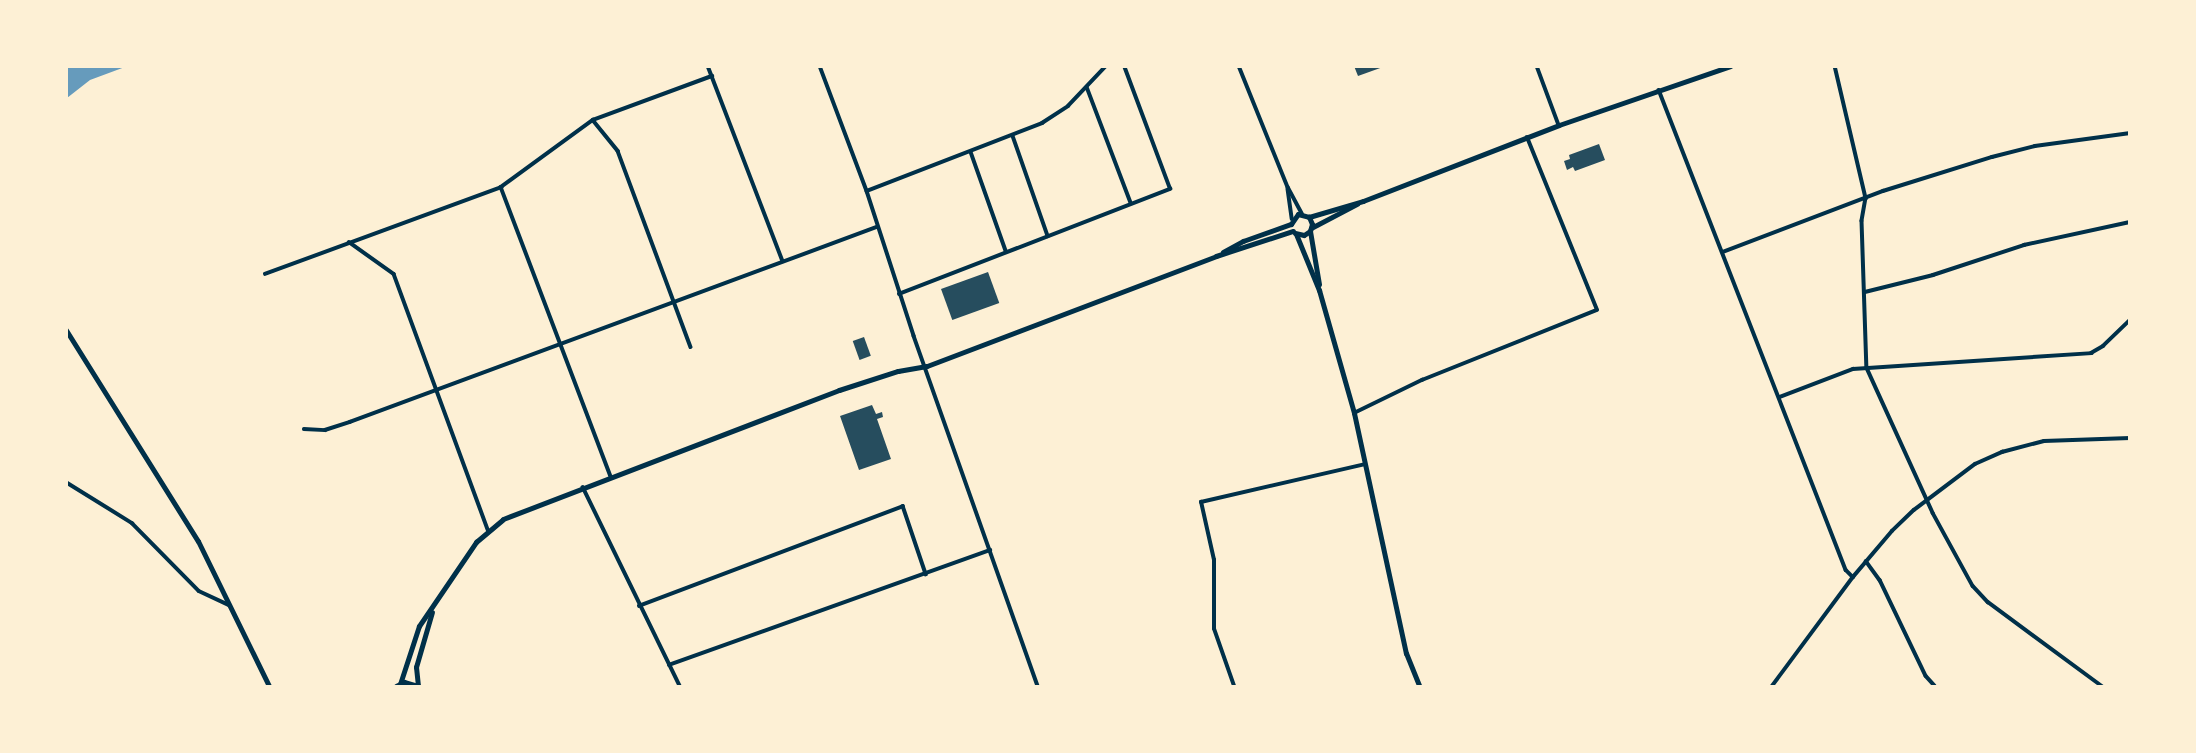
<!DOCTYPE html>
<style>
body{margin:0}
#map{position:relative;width:2196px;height:753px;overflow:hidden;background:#fdf0d5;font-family:Arial,sans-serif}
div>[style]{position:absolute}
.water>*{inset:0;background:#669bbc}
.building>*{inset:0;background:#264d5e;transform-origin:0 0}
.minor>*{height:3.5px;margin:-1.75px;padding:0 1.75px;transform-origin:1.75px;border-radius:1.75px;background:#003049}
.tertiary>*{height:5px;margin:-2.5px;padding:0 2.5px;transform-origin:2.5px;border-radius:2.5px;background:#003049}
span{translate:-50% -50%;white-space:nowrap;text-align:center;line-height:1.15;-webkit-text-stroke:7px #fdf0d5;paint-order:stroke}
.frame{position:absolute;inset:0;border:68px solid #fdf0d5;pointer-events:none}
</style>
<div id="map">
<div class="water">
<div style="clip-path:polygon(67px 66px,125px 66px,125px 67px,90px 80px,67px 98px)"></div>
</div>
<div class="building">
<div style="clip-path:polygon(1354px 66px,1383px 66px,1383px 67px,1358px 76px)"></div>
<div style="clip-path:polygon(1599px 144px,1605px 160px,1575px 171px,1573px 167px,1567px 170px,1564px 161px,1570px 159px,1569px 155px)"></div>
<div style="left:988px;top:272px;width:33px;height:50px;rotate:70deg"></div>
<div style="left:864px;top:337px;width:20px;height:12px;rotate:70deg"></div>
<div style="clip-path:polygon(872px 405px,876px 414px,882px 412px,883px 417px,877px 419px,891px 459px,859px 470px,840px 416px)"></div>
</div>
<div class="minor">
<div style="left:708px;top:66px;width:209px;rotate:69deg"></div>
<div style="left:820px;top:66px;width:134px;rotate:69.4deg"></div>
<div style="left:867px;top:191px;width:152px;rotate:72deg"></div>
<div style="left:914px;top:336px;width:371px;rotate:70.5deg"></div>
<div style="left:1239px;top:66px;width:131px;rotate:68deg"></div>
<div style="left:1288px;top:187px;width:30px;rotate:62deg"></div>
<div style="left:1537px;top:66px;width:63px;rotate:69.6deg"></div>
<div style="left:1835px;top:66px;width:136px;rotate:76.8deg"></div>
<div style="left:1866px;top:198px;width:23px;rotate:100deg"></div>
<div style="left:1862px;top:221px;width:147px;rotate:88.1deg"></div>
<div style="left:1867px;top:368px;width:159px;rotate:65.5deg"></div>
<div style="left:1933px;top:513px;width:83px;rotate:61.3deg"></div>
<div style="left:1973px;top:586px;width:22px;rotate:47deg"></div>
<div style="left:1988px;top:602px;width:142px;rotate:36.4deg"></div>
<div style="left:1087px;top:87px;width:124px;rotate:69.2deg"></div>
<div style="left:1659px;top:90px;width:515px;rotate:68.71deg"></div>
<div style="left:1846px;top:570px;width:10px;rotate:45deg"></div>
<div style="left:593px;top:120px;width:40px;rotate:51deg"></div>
<div style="left:618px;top:151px;width:209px;rotate:69.6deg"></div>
<div style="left:1013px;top:136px;width:106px;rotate:70.7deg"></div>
<div style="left:971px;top:152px;width:105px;rotate:70.5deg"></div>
<div style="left:501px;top:187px;width:309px;rotate:69.2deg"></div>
<div style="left:1288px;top:189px;width:30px;rotate:82deg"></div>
<div style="left:867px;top:191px;width:188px;rotate:-21.2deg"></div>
<div style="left:1042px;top:123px;width:31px;rotate:-33deg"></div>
<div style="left:1068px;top:106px;width:55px;rotate:-46.5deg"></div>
<div style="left:349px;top:242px;width:55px;rotate:35.4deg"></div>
<div style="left:394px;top:274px;width:272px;rotate:69.8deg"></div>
<div style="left:1723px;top:252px;width:171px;rotate:-20.9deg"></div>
<div style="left:1883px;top:191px;width:114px;rotate:-17.3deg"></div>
<div style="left:1992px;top:157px;width:44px;rotate:-14.3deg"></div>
<div style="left:2035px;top:146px;width:96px;rotate:-7.8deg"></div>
<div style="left:265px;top:274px;width:252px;rotate:-20.2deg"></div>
<div style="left:501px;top:187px;width:114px;rotate:-36.1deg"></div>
<div style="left:593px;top:120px;width:127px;rotate:-20.3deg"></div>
<div style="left:1865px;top:292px;width:70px;rotate:-14deg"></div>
<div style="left:1933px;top:275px;width:96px;rotate:-18.2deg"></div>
<div style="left:2024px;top:245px;width:108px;rotate:-12.2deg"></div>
<div style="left:899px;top:294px;width:291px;rotate:-21.2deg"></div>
<div style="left:1170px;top:189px;width:131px;rotate:-110.5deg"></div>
<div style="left:1780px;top:397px;width:78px;rotate:-21deg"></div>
<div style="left:1853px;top:369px;width:239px;rotate:-3.8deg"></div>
<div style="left:2091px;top:353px;width:14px;rotate:-30deg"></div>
<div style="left:2103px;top:346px;width:37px;rotate:-44deg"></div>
<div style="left:1354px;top:413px;width:76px;rotate:-25.9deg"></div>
<div style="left:1422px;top:380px;width:188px;rotate:-21.8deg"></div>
<div style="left:1597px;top:310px;width:186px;rotate:-112.1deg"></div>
<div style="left:304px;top:429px;width:21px;rotate:3deg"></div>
<div style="left:325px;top:430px;width:26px;rotate:-18deg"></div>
<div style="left:350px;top:422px;width:562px;rotate:-20.31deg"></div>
<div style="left:66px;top:482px;width:78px;rotate:31.8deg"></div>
<div style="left:132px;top:523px;width:95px;rotate:45.4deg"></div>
<div style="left:199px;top:591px;width:33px;rotate:25deg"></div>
<div style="left:583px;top:487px;width:221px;rotate:64deg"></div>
<div style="left:1866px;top:561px;width:24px;rotate:54deg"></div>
<div style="left:1880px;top:580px;width:106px;rotate:64.4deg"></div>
<div style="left:1926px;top:676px;width:13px;rotate:48deg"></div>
<div style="left:639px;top:606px;width:282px;rotate:-20.7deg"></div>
<div style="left:903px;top:506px;width:72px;rotate:71.3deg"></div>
<div style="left:669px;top:665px;width:341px;rotate:-19.7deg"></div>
<div style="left:1234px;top:686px;width:60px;rotate:-109.3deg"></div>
<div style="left:1214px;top:629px;width:69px;rotate:-90deg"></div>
<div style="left:1214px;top:560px;width:59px;rotate:-102.6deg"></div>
<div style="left:1201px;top:502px;width:168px;rotate:-13deg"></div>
<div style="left:1772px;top:686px;width:136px;rotate:-53.4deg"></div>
<div style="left:1853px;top:577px;width:60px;rotate:-49.7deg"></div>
<div style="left:1892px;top:531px;width:30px;rotate:-44deg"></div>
<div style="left:1914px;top:510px;width:76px;rotate:-37deg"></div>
<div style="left:1975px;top:464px;width:30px;rotate:-24deg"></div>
<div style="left:2002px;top:452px;width:43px;rotate:-14.7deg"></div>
<div style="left:2044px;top:441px;width:86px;rotate:-2deg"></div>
</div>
<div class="tertiary">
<div style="left:1309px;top:217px;width:56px;rotate:-16.5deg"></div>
<div style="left:1363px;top:201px;width:210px;rotate:-21.2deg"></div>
<div style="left:1559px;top:125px;width:181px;rotate:-19deg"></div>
<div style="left:1291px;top:224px;width:12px;rotate:-55deg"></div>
<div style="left:1298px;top:214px;width:11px;rotate:15deg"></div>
<div style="left:1311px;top:228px;width:52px;rotate:-27.6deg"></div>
<div style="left:1310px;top:231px;width:54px;rotate:80.4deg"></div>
<div style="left:1295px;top:233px;width:9px;rotate:13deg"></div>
<div style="left:1304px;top:235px;width:7px;rotate:-34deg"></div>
<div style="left:1310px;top:231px;width:7px;rotate:-74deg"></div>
<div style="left:1312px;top:224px;width:8px;rotate:-113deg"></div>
<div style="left:1296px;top:234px;width:61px;rotate:67.7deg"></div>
<div style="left:1319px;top:290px;width:128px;rotate:74.1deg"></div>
<div style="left:1354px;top:413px;width:246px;rotate:77.8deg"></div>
<div style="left:1406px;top:653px;width:35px;rotate:68deg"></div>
<div style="left:1223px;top:252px;width:23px;rotate:-29deg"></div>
<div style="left:1243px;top:241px;width:51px;rotate:-19.5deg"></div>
<div style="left:66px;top:330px;width:249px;rotate:58deg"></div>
<div style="left:198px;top:541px;width:161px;rotate:63.9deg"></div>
<div style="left:400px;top:684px;width:61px;rotate:-71.9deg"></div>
<div style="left:419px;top:626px;width:102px;rotate:-55.8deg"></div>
<div style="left:476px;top:542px;width:35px;rotate:-40deg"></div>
<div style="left:503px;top:519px;width:360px;rotate:-21deg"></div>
<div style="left:839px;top:390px;width:62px;rotate:-17.9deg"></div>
<div style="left:898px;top:371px;width:29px;rotate:-10deg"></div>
<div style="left:927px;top:366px;width:309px;rotate:-20.8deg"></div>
<div style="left:1216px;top:256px;width:81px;rotate:-18deg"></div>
<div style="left:396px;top:686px;width:9px;rotate:-27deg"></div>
<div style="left:404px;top:682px;width:15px;rotate:16deg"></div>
<div style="left:418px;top:686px;width:19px;rotate:-96deg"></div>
<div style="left:416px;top:667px;width:57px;rotate:-73.8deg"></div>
</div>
<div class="frame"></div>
</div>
